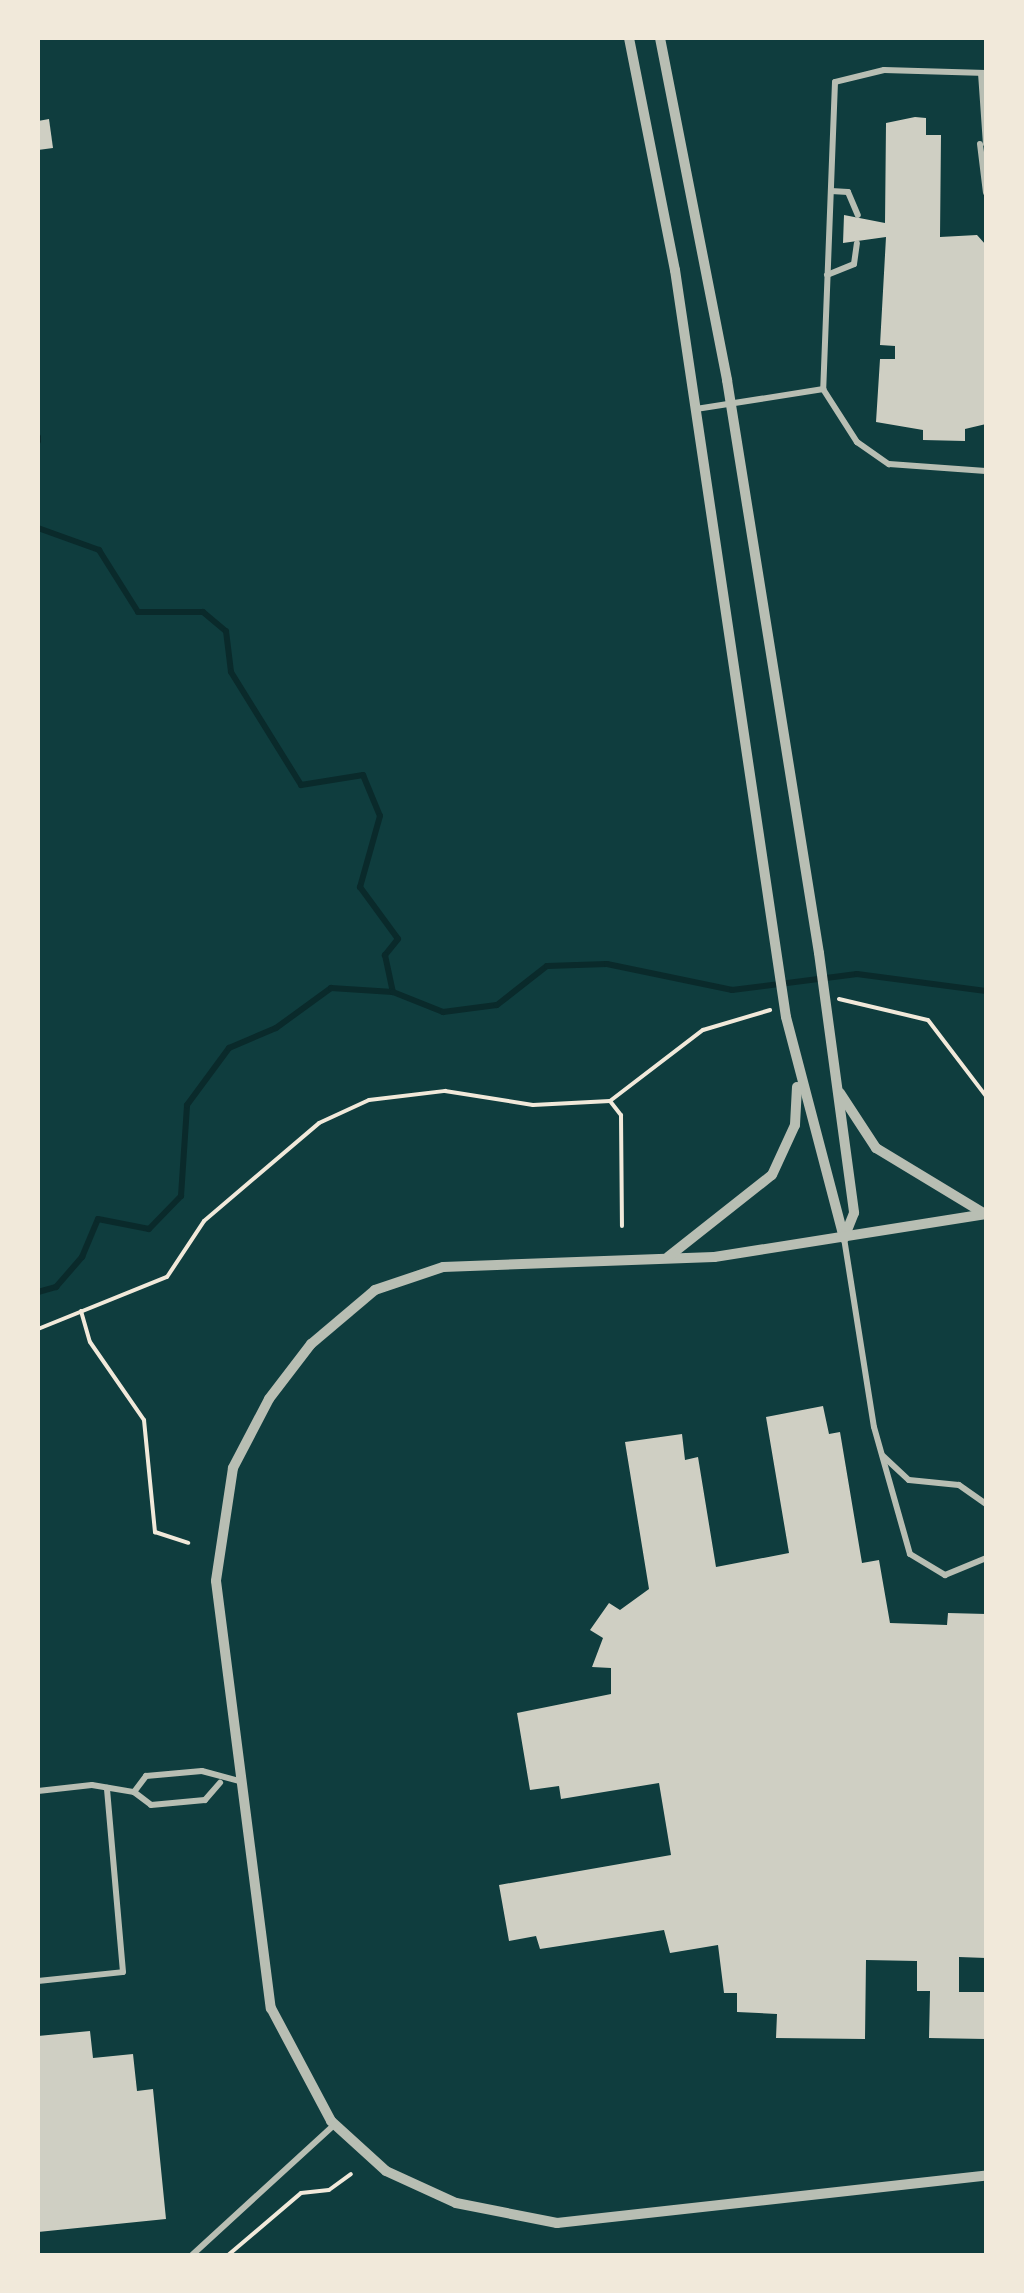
<!DOCTYPE html>
<style>
body{margin:0}
#map{position:relative;width:1024px;height:2293px;overflow:hidden;background:#0f3d3e;font-family:"Work Sans",sans-serif}
div>[style]{position:absolute}
.stream>*{height:6px;margin:-3px;padding:0 3px;transform-origin:3px;border-radius:3px;background:#0a2a2b}
.building>*{inset:0;background:#cfcfc3}
.path>*{height:4px;margin:-2px;padding:0 2px;transform-origin:2px;border-radius:2px;background:#f1e9da}
.service>*{height:6px;margin:-3px;padding:0 3px;transform-origin:3px;border-radius:3px;background:#b8beb3}
.minor>*{height:10px;margin:-5px;padding:0 5px;transform-origin:5px;border-radius:5px;background:#b8beb3}
span{translate:-50% -50%;white-space:nowrap;text-align:center;line-height:1.15;-webkit-text-stroke:8px #f1e9da;paint-order:stroke}
.frame{position:absolute;inset:0;border:40px solid #f1e9da;pointer-events:none}
</style>
<div id="map">
<div class="stream">
<div style="left:38px;top:437px;width:4px;rotate:90deg"></div>
<div style="left:38px;top:528px;width:65px;rotate:19.8deg"></div>
<div style="left:99px;top:550px;width:73px;rotate:57.8deg"></div>
<div style="left:138px;top:612px;width:65px"></div>
<div style="left:203px;top:612px;width:30px;rotate:40deg"></div>
<div style="left:226px;top:631px;width:41px;rotate:83deg"></div>
<div style="left:231px;top:672px;width:133px;rotate:58.2deg"></div>
<div style="left:301px;top:785px;width:63px;rotate:-9.2deg"></div>
<div style="left:363px;top:775px;width:44px;rotate:67.5deg"></div>
<div style="left:380px;top:816px;width:74px;rotate:105.7deg"></div>
<div style="left:360px;top:887px;width:64px;rotate:53.8deg"></div>
<div style="left:398px;top:939px;width:21px;rotate:129deg"></div>
<div style="left:385px;top:955px;width:38px;rotate:78deg"></div>
<div style="left:38px;top:1292px;width:19px;rotate:-16deg"></div>
<div style="left:56px;top:1287px;width:40px;rotate:-49deg"></div>
<div style="left:82px;top:1257px;width:41px;rotate:-67.2deg"></div>
<div style="left:98px;top:1219px;width:52px;rotate:11.1deg"></div>
<div style="left:149px;top:1229px;width:46px;rotate:-45.9deg"></div>
<div style="left:181px;top:1196px;width:91px;rotate:-86.2deg"></div>
<div style="left:187px;top:1105px;width:71px;rotate:-53.6deg"></div>
<div style="left:229px;top:1048px;width:51px;rotate:-23.1deg"></div>
<div style="left:276px;top:1028px;width:68px;rotate:-36deg"></div>
<div style="left:331px;top:988px;width:62px;rotate:3.7deg"></div>
<div style="left:393px;top:992px;width:54px;rotate:21.8deg"></div>
<div style="left:443px;top:1012px;width:54px;rotate:-7.4deg"></div>
<div style="left:497px;top:1005px;width:63px;rotate:-38deg"></div>
<div style="left:547px;top:966px;width:60px;rotate:-1.9deg"></div>
<div style="left:607px;top:964px;width:128px;rotate:11.7deg"></div>
<div style="left:732px;top:990px;width:126px;rotate:-7.3deg"></div>
<div style="left:857px;top:974px;width:130px;rotate:7.5deg"></div>
</div>
<div class="building">
<div style="clip-path:polygon(915px 117px,926px 118px,926px 135px,941px 135px,940px 237px,977px 235px,986px 245px,986px 424px,965px 429px,965px 441px,923px 440px,923px 430px,876px 422px,880px 359px,895px 359px,895px 346px,880px 345px,886px 237px,843px 243px,844px 215px,885px 223px,886px 123px)"></div>
<div style="clip-path:polygon(49px 119px,53px 148px,38px 150px,38px 121px)"></div>
<div style="clip-path:polygon(823px 1406px,829px 1434px,840px 1432px,862px 1563px,879px 1560px,890px 1623px,947px 1625px,948px 1613px,986px 1614px,986px 1958px,959px 1957px,959px 1992px,986px 1992px,986px 2039px,929px 2038px,930px 1991px,917px 1991px,917px 1961px,866px 1960px,865px 2039px,776px 2038px,777px 2014px,737px 2012px,737px 1993px,724px 1993px,718px 1945px,670px 1953px,664px 1930px,540px 1949px,536px 1936px,509px 1941px,499px 1885px,671px 1855px,659px 1783px,561px 1799px,559px 1786px,530px 1790px,517px 1713px,611px 1694px,611px 1668px,592px 1667px,603px 1638px,590px 1630px,609px 1603px,620px 1610px,649px 1589px,625px 1442px,682px 1434px,685px 1460px,698px 1457px,716px 1567px,789px 1553px,766px 1417px)"></div>
<div style="clip-path:polygon(90px 2031px,93px 2058px,133px 2054px,137px 2091px,153px 2089px,166px 2219px,38px 2232px,38px 2036px)"></div>
</div>
<div class="path">
<div style="left:839px;top:999px;width:91px;rotate:13.3deg"></div>
<div style="left:928px;top:1020px;width:96px;rotate:52.7deg"></div>
<div style="left:610px;top:1101px;width:18px;rotate:52deg"></div>
<div style="left:621px;top:1115px;width:111px;rotate:89.5deg"></div>
<div style="left:81px;top:1311px;width:32px;rotate:74deg"></div>
<div style="left:90px;top:1342px;width:95px;rotate:55.3deg"></div>
<div style="left:144px;top:1420px;width:113px;rotate:84.4deg"></div>
<div style="left:155px;top:1532px;width:35px;rotate:18deg"></div>
<div style="left:38px;top:1329px;width:139px;rotate:-22deg"></div>
<div style="left:167px;top:1277px;width:67px;rotate:-56.5deg"></div>
<div style="left:204px;top:1221px;width:151px;rotate:-40.4deg"></div>
<div style="left:319px;top:1123px;width:55px;rotate:-24.7deg"></div>
<div style="left:369px;top:1100px;width:77px;rotate:-6.8deg"></div>
<div style="left:445px;top:1091px;width:89px;rotate:9deg"></div>
<div style="left:533px;top:1105px;width:77px;rotate:-3deg"></div>
<div style="left:610px;top:1101px;width:117px;rotate:-37.4deg"></div>
<div style="left:703px;top:1030px;width:70px;rotate:-16.6deg"></div>
<div style="left:227px;top:2256px;width:97px;rotate:-40.4deg"></div>
<div style="left:301px;top:2193px;width:28px;rotate:-6deg"></div>
<div style="left:329px;top:2190px;width:27px;rotate:-36deg"></div>
</div>
<div class="service">
<div style="left:981px;top:73px;width:71px;rotate:86deg"></div>
<div style="left:986px;top:73px;width:102px;rotate:-178.3deg"></div>
<div style="left:884px;top:70px;width:50px;rotate:166.2deg"></div>
<div style="left:835px;top:82px;width:307px;rotate:92.2deg"></div>
<div style="left:823px;top:389px;width:63px;rotate:57.3deg"></div>
<div style="left:857px;top:442px;width:39px;rotate:35deg"></div>
<div style="left:889px;top:464px;width:97px;rotate:4.1deg"></div>
<div style="left:980px;top:144px;width:49px;rotate:83deg"></div>
<div style="left:831px;top:191px;width:17px;rotate:3deg"></div>
<div style="left:848px;top:192px;width:25px;rotate:67deg"></div>
<div style="left:827px;top:275px;width:29px;rotate:-22deg"></div>
<div style="left:854px;top:264px;width:21px;rotate:-82deg"></div>
<div style="left:696px;top:409px;width:129px;rotate:-8.9deg"></div>
<div style="left:844px;top:1238px;width:191px;rotate:81deg"></div>
<div style="left:874px;top:1427px;width:132px;rotate:74.2deg"></div>
<div style="left:910px;top:1554px;width:41px;rotate:31deg"></div>
<div style="left:945px;top:1575px;width:44px;rotate:-22.5deg"></div>
<div style="left:883px;top:1456px;width:35px;rotate:43deg"></div>
<div style="left:909px;top:1480px;width:50px;rotate:5.7deg"></div>
<div style="left:959px;top:1485px;width:33px;rotate:35deg"></div>
<div style="left:38px;top:1791px;width:54px;rotate:-6.3deg"></div>
<div style="left:92px;top:1785px;width:43px;rotate:9.5deg"></div>
<div style="left:134px;top:1792px;width:21px;rotate:37deg"></div>
<div style="left:151px;top:1805px;width:54px;rotate:-5.3deg"></div>
<div style="left:205px;top:1800px;width:23px;rotate:-49deg"></div>
<div style="left:134px;top:1792px;width:20px;rotate:-53deg"></div>
<div style="left:146px;top:1776px;width:56px;rotate:-5.1deg"></div>
<div style="left:202px;top:1771px;width:39px;rotate:15deg"></div>
<div style="left:38px;top:1981px;width:85px;rotate:-6deg"></div>
<div style="left:123px;top:1972px;width:185px;rotate:-95deg"></div>
<div style="left:191px;top:2256px;width:194px;rotate:-42.5deg"></div>
</div>
<div class="minor">
<div style="left:629px;top:38px;width:237px;rotate:78.8deg"></div>
<div style="left:675px;top:270px;width:755px;rotate:81.55deg"></div>
<div style="left:786px;top:1017px;width:228px;rotate:75.3deg"></div>
<div style="left:660px;top:38px;width:349px;rotate:78.9deg"></div>
<div style="left:727px;top:380px;width:580px;rotate:80.88deg"></div>
<div style="left:819px;top:953px;width:262px;rotate:82.3deg"></div>
<div style="left:854px;top:1213px;width:27px;rotate:112deg"></div>
<div style="left:840px;top:1093px;width:66px;rotate:56.8deg"></div>
<div style="left:876px;top:1148px;width:127px;rotate:31.2deg"></div>
<div style="left:986px;top:1214px;width:275px;rotate:171deg"></div>
<div style="left:714px;top:1257px;width:271px;rotate:177.9deg"></div>
<div style="left:443px;top:1267px;width:72px;rotate:161.3deg"></div>
<div style="left:375px;top:1290px;width:84px;rotate:139.8deg"></div>
<div style="left:311px;top:1344px;width:69px;rotate:127.4deg"></div>
<div style="left:269px;top:1399px;width:78px;rotate:117.6deg"></div>
<div style="left:233px;top:1468px;width:114px;rotate:98.6deg"></div>
<div style="left:216px;top:1581px;width:431px;rotate:82.7deg"></div>
<div style="left:271px;top:2008px;width:128px;rotate:62deg"></div>
<div style="left:331px;top:2121px;width:74px;rotate:42.3deg"></div>
<div style="left:386px;top:2171px;width:77px;rotate:24.6deg"></div>
<div style="left:456px;top:2203px;width:103px;rotate:11.2deg"></div>
<div style="left:557px;top:2223px;width:432px;rotate:-6.3deg"></div>
<div style="left:668px;top:1257px;width:132px;rotate:-38.3deg"></div>
<div style="left:772px;top:1175px;width:55px;rotate:-65.3deg"></div>
<div style="left:795px;top:1125px;width:38px;rotate:-87deg"></div>
</div>
<div class="frame"></div>
</div>
